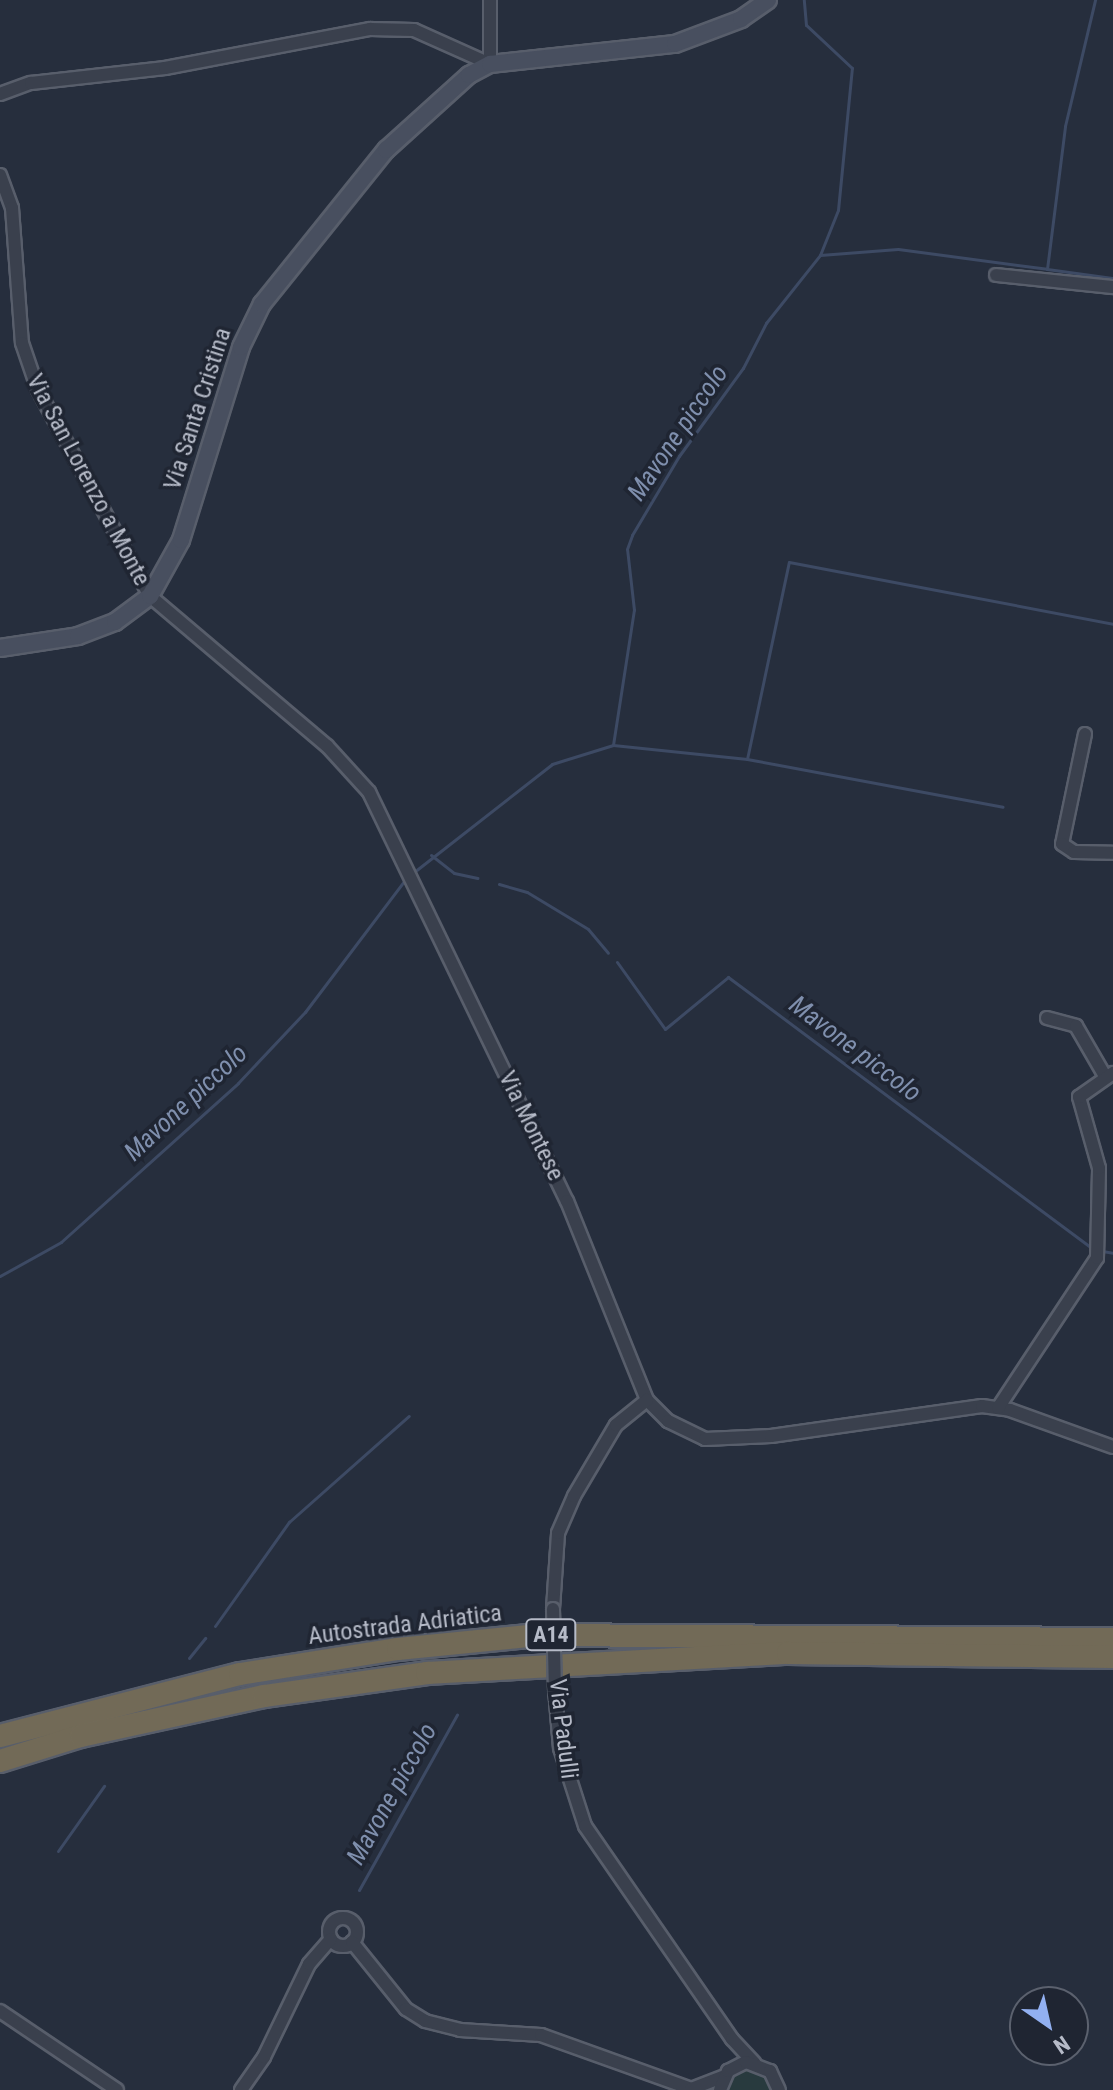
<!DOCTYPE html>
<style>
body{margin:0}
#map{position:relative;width:1113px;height:2090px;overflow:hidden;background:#262e3d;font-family:"Roboto Condensed",sans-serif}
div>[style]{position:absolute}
.green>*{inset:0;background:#283a3e}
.stream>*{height:3px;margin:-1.5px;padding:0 1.5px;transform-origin:1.5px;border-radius:1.5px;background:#3d4a64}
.roads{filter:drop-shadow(2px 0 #585e6b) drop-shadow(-2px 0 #585e6b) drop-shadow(0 2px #585e6b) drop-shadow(0 -2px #585e6b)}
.street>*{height:12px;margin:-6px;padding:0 6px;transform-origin:6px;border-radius:6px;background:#3a404d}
.street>.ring{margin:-6px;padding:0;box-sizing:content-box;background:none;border:12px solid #3a404d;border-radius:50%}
.secondary>*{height:16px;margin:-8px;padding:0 8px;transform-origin:8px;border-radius:8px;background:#484f5f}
.highway>*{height:22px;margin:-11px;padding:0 11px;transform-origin:11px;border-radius:11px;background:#726a57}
.bridges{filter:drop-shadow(2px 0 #585e6b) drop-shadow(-2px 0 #585e6b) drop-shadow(0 2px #585e6b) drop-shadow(0 -2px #585e6b)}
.street-bridge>*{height:12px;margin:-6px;padding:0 6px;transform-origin:6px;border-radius:6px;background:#3a404d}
span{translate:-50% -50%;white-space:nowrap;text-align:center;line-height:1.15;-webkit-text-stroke:7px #1f2532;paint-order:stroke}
.shield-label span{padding:2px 6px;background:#1f2532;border:2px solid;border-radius:6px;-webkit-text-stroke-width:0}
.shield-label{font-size:22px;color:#b6bbc8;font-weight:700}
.street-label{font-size:24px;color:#b6bbc8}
.water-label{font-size:26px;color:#7f8fad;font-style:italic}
.north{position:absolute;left:1009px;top:1986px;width:80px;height:80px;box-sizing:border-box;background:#1f2532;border:2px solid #5b616e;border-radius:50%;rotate:146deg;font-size:22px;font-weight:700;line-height:32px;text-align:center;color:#b6bbc8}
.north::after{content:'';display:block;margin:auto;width:28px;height:36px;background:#92b0f1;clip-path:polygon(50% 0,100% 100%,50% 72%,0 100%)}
</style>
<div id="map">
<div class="green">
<div style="clip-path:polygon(742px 2067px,763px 2070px,773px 2090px,726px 2090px,730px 2076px)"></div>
</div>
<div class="stream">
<div style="left:820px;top:255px;width:78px;rotate:-4.4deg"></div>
<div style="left:898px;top:249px;width:150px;rotate:7.6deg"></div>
<div style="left:1047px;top:269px;width:144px;rotate:-82.8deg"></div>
<div style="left:1065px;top:126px;width:130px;rotate:-76.6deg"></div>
<div style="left:1047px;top:269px;width:67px;rotate:7.8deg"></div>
<div style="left:613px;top:745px;width:135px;rotate:6deg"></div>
<div style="left:747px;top:759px;width:201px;rotate:-78deg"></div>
<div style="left:789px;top:562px;width:330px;rotate:10.8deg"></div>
<div style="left:747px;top:759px;width:260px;rotate:10.6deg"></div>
<div style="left:431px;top:855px;width:29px;rotate:38deg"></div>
<div style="left:454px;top:873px;width:24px;rotate:12deg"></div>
<div style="left:414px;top:872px;width:175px;rotate:-38deg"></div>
<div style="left:552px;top:764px;width:64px;rotate:-17.3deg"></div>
<div style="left:613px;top:745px;width:137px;rotate:-81.2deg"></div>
<div style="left:634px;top:610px;width:61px;rotate:-96.5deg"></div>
<div style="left:627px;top:549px;width:15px;rotate:-70deg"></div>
<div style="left:632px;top:535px;width:92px;rotate:-59.3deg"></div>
<div style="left:679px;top:456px;width:109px;rotate:-54deg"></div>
<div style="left:743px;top:368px;width:51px;rotate:-62.9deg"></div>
<div style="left:766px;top:323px;width:87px;rotate:-51.5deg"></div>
<div style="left:820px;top:255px;width:48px;rotate:-68.2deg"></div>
<div style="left:838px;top:210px;width:143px;rotate:-84.4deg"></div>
<div style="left:852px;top:68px;width:63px;rotate:-136.9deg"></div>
<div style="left:806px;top:25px;width:25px;rotate:-95deg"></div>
<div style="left:499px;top:884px;width:29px;rotate:16deg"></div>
<div style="left:527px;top:892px;width:71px;rotate:31.2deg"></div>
<div style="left:588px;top:929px;width:31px;rotate:50deg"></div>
<div style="left:617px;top:962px;width:82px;rotate:54.4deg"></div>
<div style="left:665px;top:1029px;width:82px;rotate:-39.5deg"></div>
<div style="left:728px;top:977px;width:454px;rotate:36.7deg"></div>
<div style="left:1102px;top:1251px;width:11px;rotate:10deg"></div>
<div style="left:0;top:1276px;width:70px;rotate:-29.1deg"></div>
<div style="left:61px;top:1242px;width:238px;rotate:-41.9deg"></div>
<div style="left:238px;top:1083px;width:98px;rotate:-46.7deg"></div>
<div style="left:305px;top:1012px;width:166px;rotate:-52.9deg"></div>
<div style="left:215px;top:1626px;width:128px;rotate:-54.6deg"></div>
<div style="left:289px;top:1522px;width:160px;rotate:-41.5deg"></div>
<div style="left:189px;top:1658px;width:26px;rotate:-51deg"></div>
<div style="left:58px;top:1851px;width:80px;rotate:-54.7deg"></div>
<div style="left:359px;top:1890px;width:201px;rotate:-60.8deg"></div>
</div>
<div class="roads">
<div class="street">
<div style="left:490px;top:64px;width:64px;rotate:-90deg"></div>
<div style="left:0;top:94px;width:33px;rotate:-20deg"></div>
<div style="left:31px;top:83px;width:135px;rotate:-6.4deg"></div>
<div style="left:165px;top:68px;width:209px;rotate:-10.8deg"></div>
<div style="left:370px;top:29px;width:44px;rotate:1.3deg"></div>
<div style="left:414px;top:30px;width:83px;rotate:24.1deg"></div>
<div style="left:0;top:175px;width:35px;rotate:70deg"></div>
<div style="left:12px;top:208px;width:135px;rotate:85.8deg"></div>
<div style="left:22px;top:343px;width:50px;rotate:71.2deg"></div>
<div style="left:38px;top:390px;width:234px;rotate:61.5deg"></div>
<div style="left:150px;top:596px;width:232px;rotate:40.3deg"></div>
<div style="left:327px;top:746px;width:62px;rotate:47.6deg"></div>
<div style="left:369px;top:792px;width:454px;rotate:64.2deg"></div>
<div style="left:567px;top:1201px;width:214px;rotate:68.1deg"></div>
<div style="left:647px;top:1400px;width:30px;rotate:45deg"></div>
<div style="left:668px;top:1421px;width:41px;rotate:25.9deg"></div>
<div style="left:705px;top:1439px;width:66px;rotate:-2.6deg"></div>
<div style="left:771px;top:1436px;width:213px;rotate:-8.1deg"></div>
<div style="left:982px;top:1406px;width:28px;rotate:8deg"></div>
<div style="left:1010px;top:1410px;width:109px;rotate:19.8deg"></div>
<div style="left:996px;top:275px;width:118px;rotate:5.9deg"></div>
<div style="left:1085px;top:734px;width:112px;rotate:101.8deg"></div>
<div style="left:1062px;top:844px;width:14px;rotate:34deg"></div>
<div style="left:1074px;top:852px;width:39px;rotate:1deg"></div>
<div style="left:1047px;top:1018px;width:30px;rotate:15deg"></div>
<div style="left:1076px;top:1026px;width:58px;rotate:59.9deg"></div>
<div style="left:998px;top:1408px;width:180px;rotate:-56.6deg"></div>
<div style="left:1097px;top:1258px;width:90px;rotate:-88.7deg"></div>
<div style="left:1099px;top:1168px;width:74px;rotate:-105.7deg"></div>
<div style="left:1079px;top:1097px;width:42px;rotate:-35.2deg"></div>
<div style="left:553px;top:1609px;width:76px;rotate:-86.2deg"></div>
<div style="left:558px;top:1533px;width:40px;rotate:-66.6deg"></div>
<div style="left:574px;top:1496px;width:82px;rotate:-59.4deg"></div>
<div style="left:616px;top:1425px;width:40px;rotate:-39deg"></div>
<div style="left:555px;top:1690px;width:58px;rotate:85.1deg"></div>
<div style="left:560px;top:1748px;width:82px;rotate:72.2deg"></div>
<div style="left:585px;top:1826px;width:259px;rotate:55.4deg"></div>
<div style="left:732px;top:2039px;width:33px;rotate:47deg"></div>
<div class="ring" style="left:329px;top:1918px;width:16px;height:16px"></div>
<div style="left:352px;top:1942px;width:86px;rotate:51.1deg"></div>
<div style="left:406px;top:2009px;width:22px;rotate:32deg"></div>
<div style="left:425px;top:2021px;width:36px;rotate:14deg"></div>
<div style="left:460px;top:2030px;width:81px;rotate:3.5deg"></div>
<div style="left:541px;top:2035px;width:164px;rotate:19.7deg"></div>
<div style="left:0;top:2011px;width:141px;rotate:34deg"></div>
<div style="left:691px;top:2089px;width:36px;rotate:-21deg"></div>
<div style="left:241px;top:2090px;width:40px;rotate:-55.1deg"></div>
<div style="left:264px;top:2057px;width:103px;rotate:-64.2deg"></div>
<div style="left:309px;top:1964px;width:33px;rotate:-49deg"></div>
<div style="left:720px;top:2090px;width:21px;rotate:-67deg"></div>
<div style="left:728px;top:2071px;width:20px;rotate:-27deg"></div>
<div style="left:746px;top:2062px;width:26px;rotate:21deg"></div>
<div style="left:770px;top:2071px;width:21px;rotate:65deg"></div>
</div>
<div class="secondary">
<div style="left:0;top:648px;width:79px;rotate:-8.7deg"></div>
<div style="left:78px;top:636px;width:40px;rotate:-21deg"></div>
<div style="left:115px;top:622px;width:44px;rotate:-36.6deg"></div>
<div style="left:150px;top:596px;width:64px;rotate:-61deg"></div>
<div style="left:181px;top:540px;width:202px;rotate:-72.7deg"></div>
<div style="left:241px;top:347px;width:48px;rotate:-64deg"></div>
<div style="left:262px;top:304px;width:198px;rotate:-51.2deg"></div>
<div style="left:386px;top:150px;width:112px;rotate:-42.1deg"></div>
<div style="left:469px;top:75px;width:24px;rotate:-28deg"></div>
<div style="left:490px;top:64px;width:186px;rotate:-6.2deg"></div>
<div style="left:675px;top:44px;width:71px;rotate:-20.7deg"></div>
<div style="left:741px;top:19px;width:33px;rotate:-35deg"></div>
</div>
<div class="highway">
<div style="left:0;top:1736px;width:248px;rotate:-14.5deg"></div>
<div style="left:240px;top:1674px;width:160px;rotate:-9deg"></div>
<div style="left:398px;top:1649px;width:141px;rotate:-5.7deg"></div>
<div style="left:538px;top:1635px;width:575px;rotate:0.4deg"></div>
<div style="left:0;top:1761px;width:85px;rotate:-17.2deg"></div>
<div style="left:81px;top:1736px;width:187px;rotate:-12.3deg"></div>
<div style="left:264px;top:1696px;width:165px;rotate:-8deg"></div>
<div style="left:427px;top:1673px;width:362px;rotate:-3.2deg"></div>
<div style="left:788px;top:1653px;width:325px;rotate:0.7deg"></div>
</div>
</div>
<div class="bridges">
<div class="street-bridge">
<div style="left:553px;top:1609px;width:81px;rotate:88.6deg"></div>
</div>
</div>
<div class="shield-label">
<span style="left:551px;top:1635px">A14</span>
</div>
<div class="street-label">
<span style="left:198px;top:409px;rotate:-72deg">Via Santa Cristina</span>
<span style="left:88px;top:480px;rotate:62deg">Via San Lorenzo a Monte</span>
<span style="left:531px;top:1126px;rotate:64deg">Via Montese</span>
<span style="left:405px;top:1625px;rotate:-7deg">Autostrada Adriatica</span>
<span style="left:563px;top:1729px;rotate:83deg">Via Padulli</span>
</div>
<div class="water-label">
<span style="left:678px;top:433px;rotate:-56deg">Mavone piccolo</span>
<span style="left:855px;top:1049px;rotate:37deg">Mavone piccolo</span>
<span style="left:186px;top:1103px;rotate:-43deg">Mavone piccolo</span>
<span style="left:392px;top:1794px;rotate:-61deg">Mavone piccolo</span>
</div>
<div class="north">N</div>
</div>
